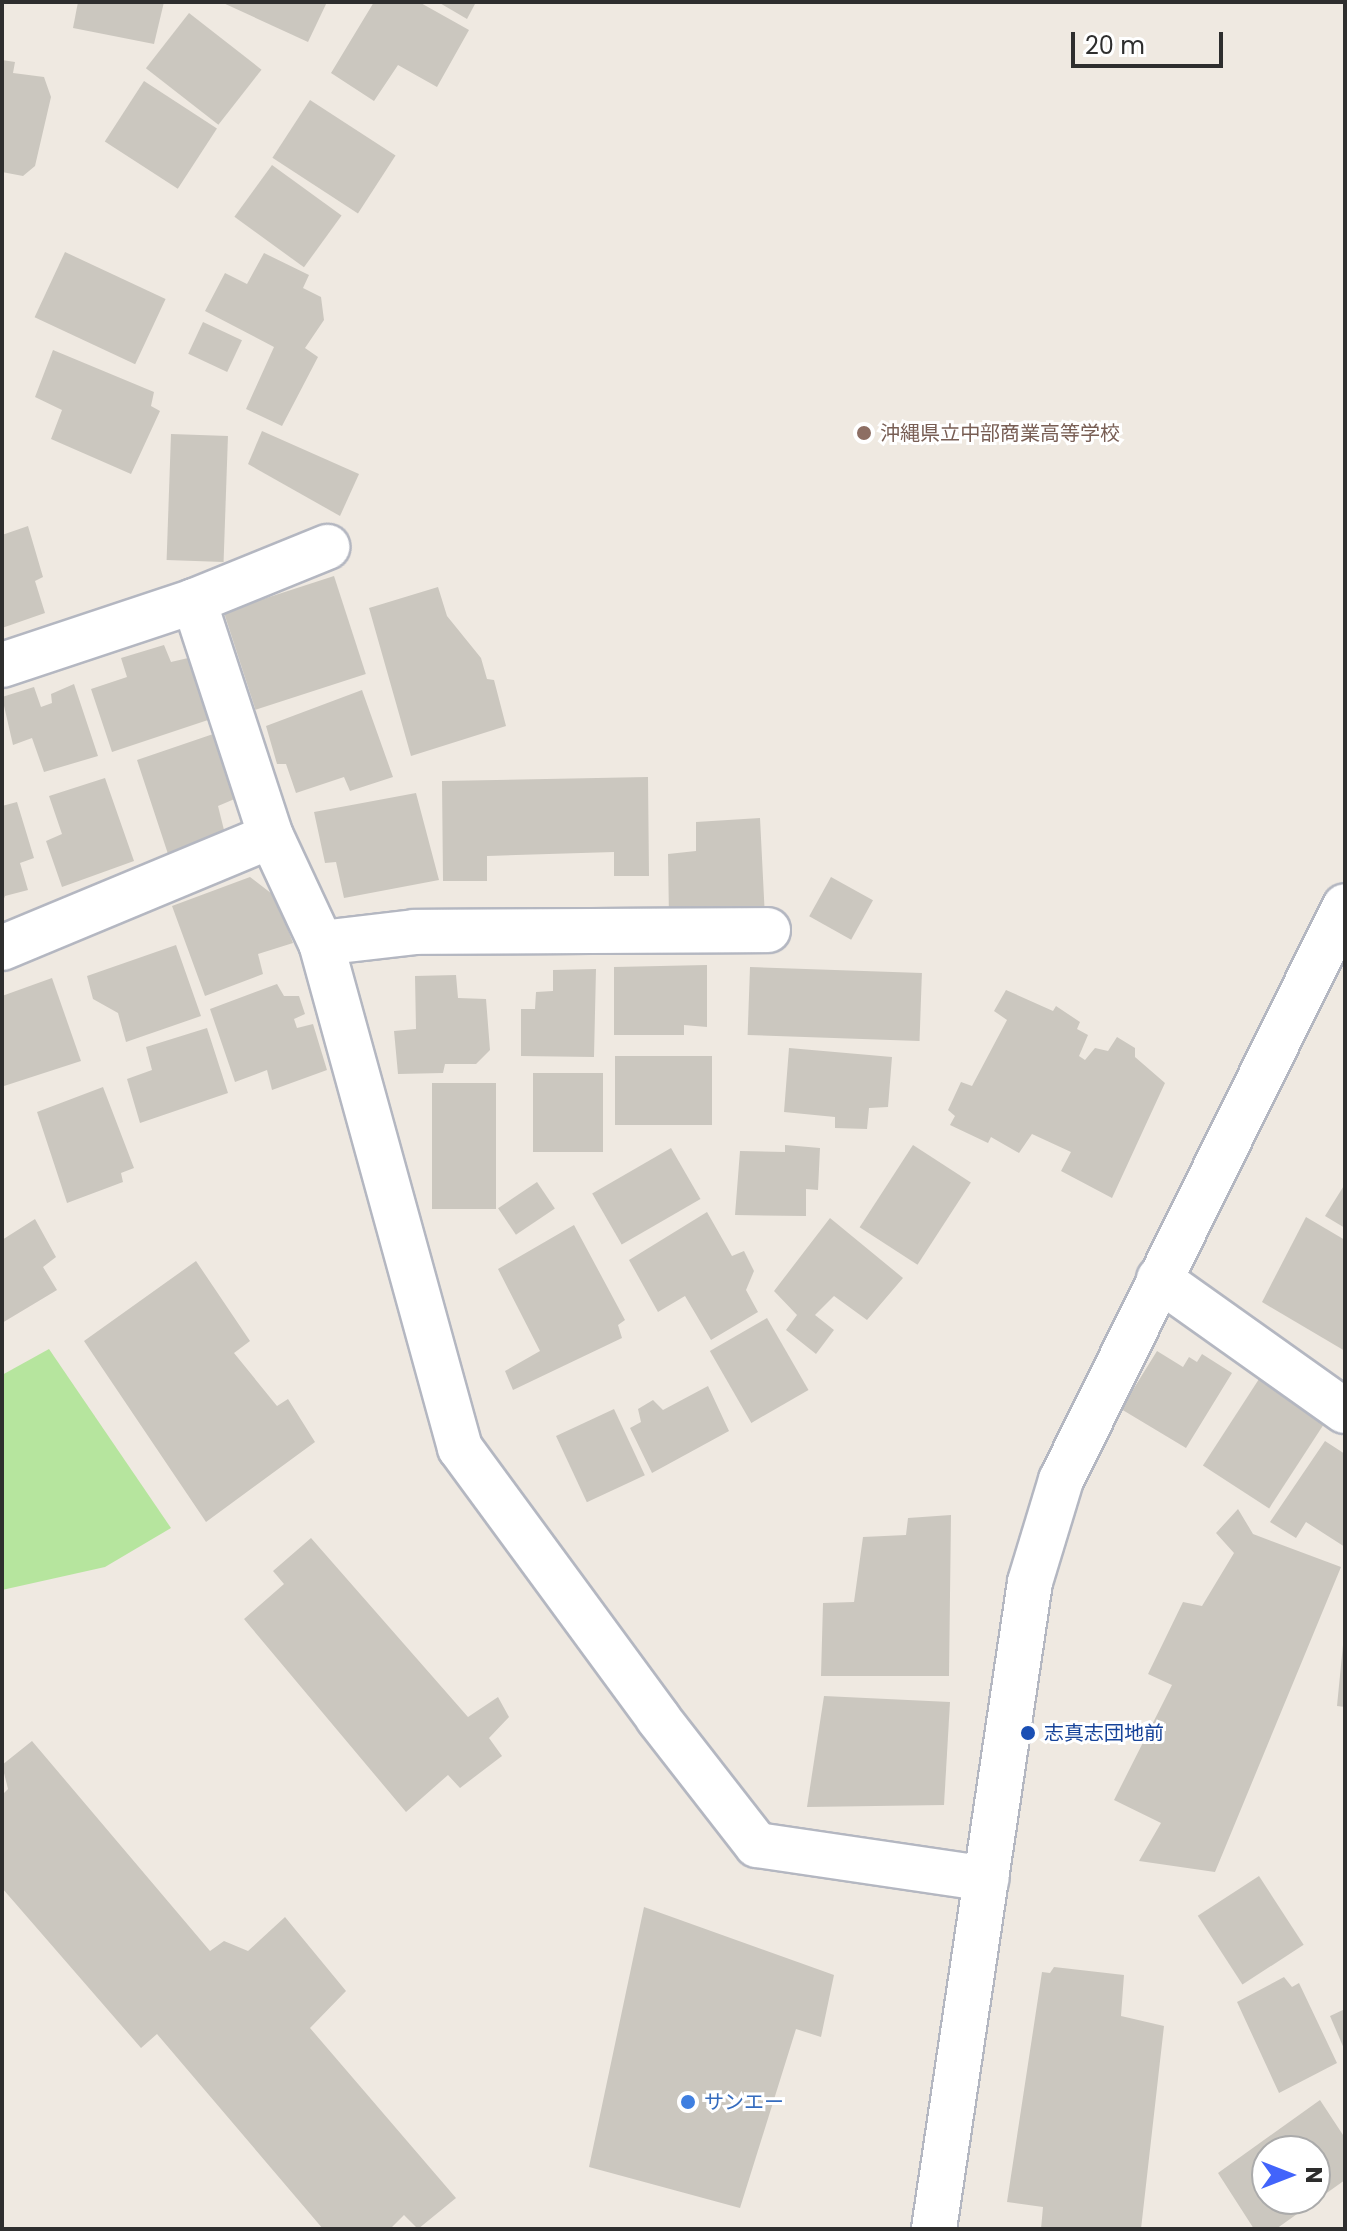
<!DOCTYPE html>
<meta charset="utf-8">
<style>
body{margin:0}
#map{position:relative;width:1347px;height:2231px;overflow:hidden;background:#efe9e1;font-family:Poppins,"Noto Sans JP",sans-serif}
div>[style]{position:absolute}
.green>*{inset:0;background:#b6e59e}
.building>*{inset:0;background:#cbc7bf;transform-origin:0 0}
.roads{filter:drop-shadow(2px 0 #b4b7c1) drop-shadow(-2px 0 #b4b7c1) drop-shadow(0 2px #b4b7c1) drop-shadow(0 -2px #b4b7c1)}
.minor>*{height:44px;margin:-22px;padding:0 22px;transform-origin:22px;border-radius:22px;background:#fff}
.tertiary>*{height:44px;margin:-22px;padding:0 22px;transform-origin:22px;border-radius:22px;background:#fff}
.dots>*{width:22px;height:22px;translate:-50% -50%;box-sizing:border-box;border:4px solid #fff;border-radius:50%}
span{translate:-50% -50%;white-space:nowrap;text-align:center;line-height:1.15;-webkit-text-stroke:6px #fff;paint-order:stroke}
.education-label{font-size:20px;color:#785e54}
.left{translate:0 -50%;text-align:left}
.transit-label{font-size:20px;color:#164399}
.shop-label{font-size:20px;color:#366cbe}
.frame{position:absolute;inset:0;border:4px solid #2e2e2e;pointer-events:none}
.north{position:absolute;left:1251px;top:2135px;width:80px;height:80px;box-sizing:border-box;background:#fff;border:2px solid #ababab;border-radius:50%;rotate:90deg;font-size:22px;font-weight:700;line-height:32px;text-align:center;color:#2e2e2e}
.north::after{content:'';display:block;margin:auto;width:28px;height:36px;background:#4264fb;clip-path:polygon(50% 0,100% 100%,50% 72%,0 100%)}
.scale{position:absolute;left:1071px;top:32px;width:152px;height:36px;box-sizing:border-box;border:4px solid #2e2e2e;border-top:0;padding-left:10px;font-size:24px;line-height:28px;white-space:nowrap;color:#2e2e2e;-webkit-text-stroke:6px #fff;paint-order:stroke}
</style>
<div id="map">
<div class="green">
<div style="clip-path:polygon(49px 1349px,171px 1528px,105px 1567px,2px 1590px,2px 1375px)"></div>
</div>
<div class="building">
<div style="clip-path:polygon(78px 2px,164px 2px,154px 44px,73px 28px)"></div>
<div style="clip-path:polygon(221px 2px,327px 2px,308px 42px)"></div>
<div style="clip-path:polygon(374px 2px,419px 2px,469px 30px,437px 87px,398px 65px,374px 101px,331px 73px)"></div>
<div style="clip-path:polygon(438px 2px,476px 2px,467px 19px)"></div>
<div style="left:189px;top:13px;width:92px;height:70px;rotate:38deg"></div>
<div style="clip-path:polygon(2px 60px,15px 62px,13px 73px,44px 77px,51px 97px,35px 166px,23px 176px,2px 172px)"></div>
<div style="left:144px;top:81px;width:87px;height:72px;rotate:33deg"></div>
<div style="left:310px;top:100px;width:102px;height:69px;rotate:33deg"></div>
<div style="left:272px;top:165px;width:86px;height:64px;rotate:36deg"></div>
<div style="left:65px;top:252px;width:111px;height:72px;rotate:25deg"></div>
<div style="clip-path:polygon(264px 253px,309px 275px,303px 288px,321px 297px,324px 320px,305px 348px,318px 357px,282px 426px,246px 409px,274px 347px,205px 311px,225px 273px,247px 284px)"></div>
<div style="left:203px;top:322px;width:43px;height:35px;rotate:25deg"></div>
<div style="clip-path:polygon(53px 350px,154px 392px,151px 406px,160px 411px,131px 474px,51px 439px,62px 410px,35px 397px)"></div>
<div style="clip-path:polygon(262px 431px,359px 474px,340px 516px,248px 464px)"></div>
<div style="left:171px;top:434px;width:57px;height:126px;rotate:2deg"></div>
<div style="clip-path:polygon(28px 526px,43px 577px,35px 581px,45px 613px,2px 628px,2px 535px)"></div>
<div style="left:334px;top:576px;width:103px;height:116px;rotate:72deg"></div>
<div style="clip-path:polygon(438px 587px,447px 616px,481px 658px,487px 679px,494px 680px,506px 726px,411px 756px,369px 608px)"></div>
<div style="clip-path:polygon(164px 645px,171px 662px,201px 655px,220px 716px,112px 752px,91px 689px,127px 677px,121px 658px)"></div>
<div style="clip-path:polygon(74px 684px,98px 756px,44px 772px,32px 738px,13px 745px,2px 697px,34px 687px,41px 707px,52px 703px,51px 694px)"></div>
<div style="clip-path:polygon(362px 690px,393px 777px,350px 791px,344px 777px,296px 793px,286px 764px,277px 764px,266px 726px)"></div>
<div style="clip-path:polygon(222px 731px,244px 795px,218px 806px,225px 834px,168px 854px,137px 760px)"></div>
<div style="clip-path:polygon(648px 777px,649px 876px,614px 876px,614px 852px,487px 856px,487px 881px,443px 881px,442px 781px)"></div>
<div style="clip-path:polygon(105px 778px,134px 861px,62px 887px,46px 841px,62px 834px,49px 796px)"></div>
<div style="clip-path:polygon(416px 793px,439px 880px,344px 898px,336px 862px,325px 863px,314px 812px)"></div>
<div style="clip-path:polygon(17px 802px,34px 858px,20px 863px,28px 890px,5px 896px,2px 904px,2px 806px)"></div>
<div style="clip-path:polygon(760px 818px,765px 918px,669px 919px,668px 854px,696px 851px,696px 822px)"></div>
<div style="clip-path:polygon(250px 877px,276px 897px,293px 943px,258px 954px,263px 974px,205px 996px,172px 906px)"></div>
<div style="left:831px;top:877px;width:48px;height:45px;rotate:29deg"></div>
<div style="clip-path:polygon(176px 945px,201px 1016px,126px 1042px,118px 1013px,93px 999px,87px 976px)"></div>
<div style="clip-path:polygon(707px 965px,707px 1027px,684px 1025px,684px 1035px,614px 1035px,614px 967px)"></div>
<div style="left:750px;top:967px;width:172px;height:68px;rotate:2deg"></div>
<div style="clip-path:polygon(596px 969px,594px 1057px,521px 1056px,521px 1009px,535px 1009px,536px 992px,553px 991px,553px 970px)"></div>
<div style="clip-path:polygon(456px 975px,458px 998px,486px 999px,490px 1050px,476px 1064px,445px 1064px,443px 1073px,398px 1074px,394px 1031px,416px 1029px,415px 976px)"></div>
<div style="clip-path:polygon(52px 978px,81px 1061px,4px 1086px,2px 996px)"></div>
<div style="clip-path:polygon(277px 984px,284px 996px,299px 996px,305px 1014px,294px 1019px,297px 1028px,313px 1024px,327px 1070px,272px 1090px,267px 1070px,235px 1082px,210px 1009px)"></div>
<div style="clip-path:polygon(1006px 990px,1053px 1011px,1056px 1006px,1080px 1022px,1077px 1029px,1088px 1035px,1079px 1056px,1085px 1060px,1095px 1048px,1108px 1051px,1117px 1037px,1135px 1048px,1135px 1057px,1165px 1083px,1112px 1198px,1061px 1171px,1071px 1152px,1032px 1134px,1019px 1153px,991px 1137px,988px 1143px,950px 1125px,955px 1116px,948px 1110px,961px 1082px,972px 1086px,1007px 1020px,994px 1011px)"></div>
<div style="clip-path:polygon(207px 1028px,228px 1093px,140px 1123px,127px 1079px,152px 1070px,146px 1047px)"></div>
<div style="clip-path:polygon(789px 1048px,892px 1057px,888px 1107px,869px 1108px,867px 1129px,835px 1128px,835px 1117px,784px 1112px)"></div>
<div style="left:712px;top:1056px;width:69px;height:97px;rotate:90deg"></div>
<div style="left:533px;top:1073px;width:70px;height:79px"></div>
<div style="left:432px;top:1083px;width:64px;height:126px"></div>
<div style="clip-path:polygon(103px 1087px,134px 1168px,121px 1173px,123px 1182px,67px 1203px,37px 1112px)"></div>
<div style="clip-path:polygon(785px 1145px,820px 1148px,818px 1190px,806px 1189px,806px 1216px,735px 1215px,740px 1151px,785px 1152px)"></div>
<div style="left:913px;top:1145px;width:69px;height:98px;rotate:33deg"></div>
<div style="left:671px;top:1148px;width:59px;height:91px;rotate:60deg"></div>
<div style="left:537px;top:1182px;width:32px;height:47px;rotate:56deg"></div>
<div style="clip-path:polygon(1345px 1184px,1345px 1228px,1325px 1216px)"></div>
<div style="clip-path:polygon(707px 1212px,732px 1256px,744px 1251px,754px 1271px,746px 1290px,758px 1312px,711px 1340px,685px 1296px,658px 1312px,629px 1260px)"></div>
<div style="clip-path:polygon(1306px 1217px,1345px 1240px,1345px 1351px,1262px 1302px)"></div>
<div style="clip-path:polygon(830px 1218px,903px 1278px,867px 1320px,834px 1296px,815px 1315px,834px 1330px,816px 1354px,786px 1330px,797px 1315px,774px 1291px)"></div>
<div style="clip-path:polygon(35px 1219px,56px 1257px,43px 1267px,57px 1290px,2px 1323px,2px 1240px)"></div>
<div style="clip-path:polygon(574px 1225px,625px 1320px,618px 1325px,622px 1338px,513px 1390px,505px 1371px,540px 1351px,498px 1269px)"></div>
<div style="clip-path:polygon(196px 1261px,250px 1341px,234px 1353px,277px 1406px,288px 1399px,315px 1442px,206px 1522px,84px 1341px)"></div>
<div style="left:767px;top:1318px;width:83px;height:66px;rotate:60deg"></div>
<div style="clip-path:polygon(1157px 1351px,1183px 1367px,1189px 1357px,1197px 1362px,1202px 1354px,1232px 1373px,1186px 1448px,1121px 1409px)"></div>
<div style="left:1259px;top:1379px;width:79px;height:103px;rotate:33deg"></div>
<div style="clip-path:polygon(708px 1386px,729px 1431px,652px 1473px,630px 1428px,641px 1422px,638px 1409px,653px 1400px,663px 1410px)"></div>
<div style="left:614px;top:1409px;width:73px;height:64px;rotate:65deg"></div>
<div style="clip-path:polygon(1325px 1441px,1345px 1454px,1345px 1547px,1306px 1522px,1296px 1538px,1270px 1522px)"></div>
<div style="clip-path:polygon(1238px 1509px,1253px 1534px,1341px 1567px,1215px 1872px,1139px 1861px,1161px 1823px,1114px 1800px,1172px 1685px,1148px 1674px,1183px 1602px,1202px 1606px,1234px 1553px,1216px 1533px)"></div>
<div style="clip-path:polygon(951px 1515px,949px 1676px,821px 1676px,823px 1603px,854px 1602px,863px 1537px,906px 1535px,908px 1518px)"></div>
<div style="clip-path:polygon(311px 1538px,468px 1717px,498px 1697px,509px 1717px,489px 1738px,502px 1756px,460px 1788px,448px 1775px,406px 1812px,244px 1619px,284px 1584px,273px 1571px)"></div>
<div style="clip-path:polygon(1343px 1645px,1345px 1645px,1345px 1707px,1337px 1706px)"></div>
<div style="clip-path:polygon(824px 1696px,950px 1702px,944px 1805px,807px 1807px)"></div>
<div style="clip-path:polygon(32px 1741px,210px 1951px,224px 1941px,248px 1951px,285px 1917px,346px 1991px,310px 2028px,456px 2198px,418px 2229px,404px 2215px,390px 2229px,323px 2229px,157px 2034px,141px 2048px,2px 1888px,2px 1795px,8px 1789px,2px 1765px)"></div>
<div style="left:1259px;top:1876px;width:82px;height:73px;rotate:57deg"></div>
<div style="clip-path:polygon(644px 1907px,834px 1975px,821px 2037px,796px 2029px,740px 2208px,589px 2167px)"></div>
<div style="clip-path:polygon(1054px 1967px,1124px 1975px,1121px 2016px,1164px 2026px,1141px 2229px,1041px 2229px,1043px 2207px,1007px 2202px,1042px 1972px,1050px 1973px)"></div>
<div style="clip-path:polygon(1284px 1977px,1292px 1987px,1299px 1983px,1337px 2063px,1279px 2093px,1237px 2002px)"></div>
<div style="clip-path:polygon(1345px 2009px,1345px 2051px,1330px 2016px)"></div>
<div style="clip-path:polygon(evenodd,1320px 2100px,1345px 2138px,1345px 2180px,1276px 2229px,1254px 2229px,1218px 2173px,1320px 2100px,1267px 2151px,1315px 2151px,1315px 2199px,1267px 2199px,1267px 2151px)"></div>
</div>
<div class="roads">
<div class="minor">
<div style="left:194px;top:601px;width:144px;rotate:-22.1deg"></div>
<div style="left:2px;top:665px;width:202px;rotate:-18.4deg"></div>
<div style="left:194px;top:601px;width:247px;rotate:71.9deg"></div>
<div style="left:271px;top:836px;width:118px;rotate:65deg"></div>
<div style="left:321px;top:943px;width:524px;rotate:74.61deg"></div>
<div style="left:460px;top:1448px;width:335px;rotate:53.7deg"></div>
<div style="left:658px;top:1718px;width:161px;rotate:52.1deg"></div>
<div style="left:757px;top:1845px;width:232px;rotate:8.4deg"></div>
<div style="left:321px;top:943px;width:94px;rotate:-6.7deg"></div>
<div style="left:414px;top:932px;width:354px;rotate:-0.3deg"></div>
<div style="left:2px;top:948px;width:291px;rotate:-22.6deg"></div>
<div style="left:1159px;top:1279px;width:228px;rotate:35.4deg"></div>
</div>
<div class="tertiary">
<div style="left:934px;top:2229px;width:654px;rotate:-81.56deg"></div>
<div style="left:1030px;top:1582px;width:107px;rotate:-73.1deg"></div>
<div style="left:1061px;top:1480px;width:640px;rotate:-63.68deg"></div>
</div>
</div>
<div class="dots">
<div style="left:864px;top:433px;background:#8d6e63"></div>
<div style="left:1028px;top:1733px;background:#1a4fb4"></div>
<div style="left:688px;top:2102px;background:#3f7fe0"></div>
</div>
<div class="education-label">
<span class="left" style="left:880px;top:433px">沖縄県立中部商業高等学校</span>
</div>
<div class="transit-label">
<span class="left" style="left:1044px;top:1733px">志真志団地前</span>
</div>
<div class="shop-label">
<span class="left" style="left:704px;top:2102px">サンエー</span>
</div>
<div class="frame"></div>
<div class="north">N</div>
<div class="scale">20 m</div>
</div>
